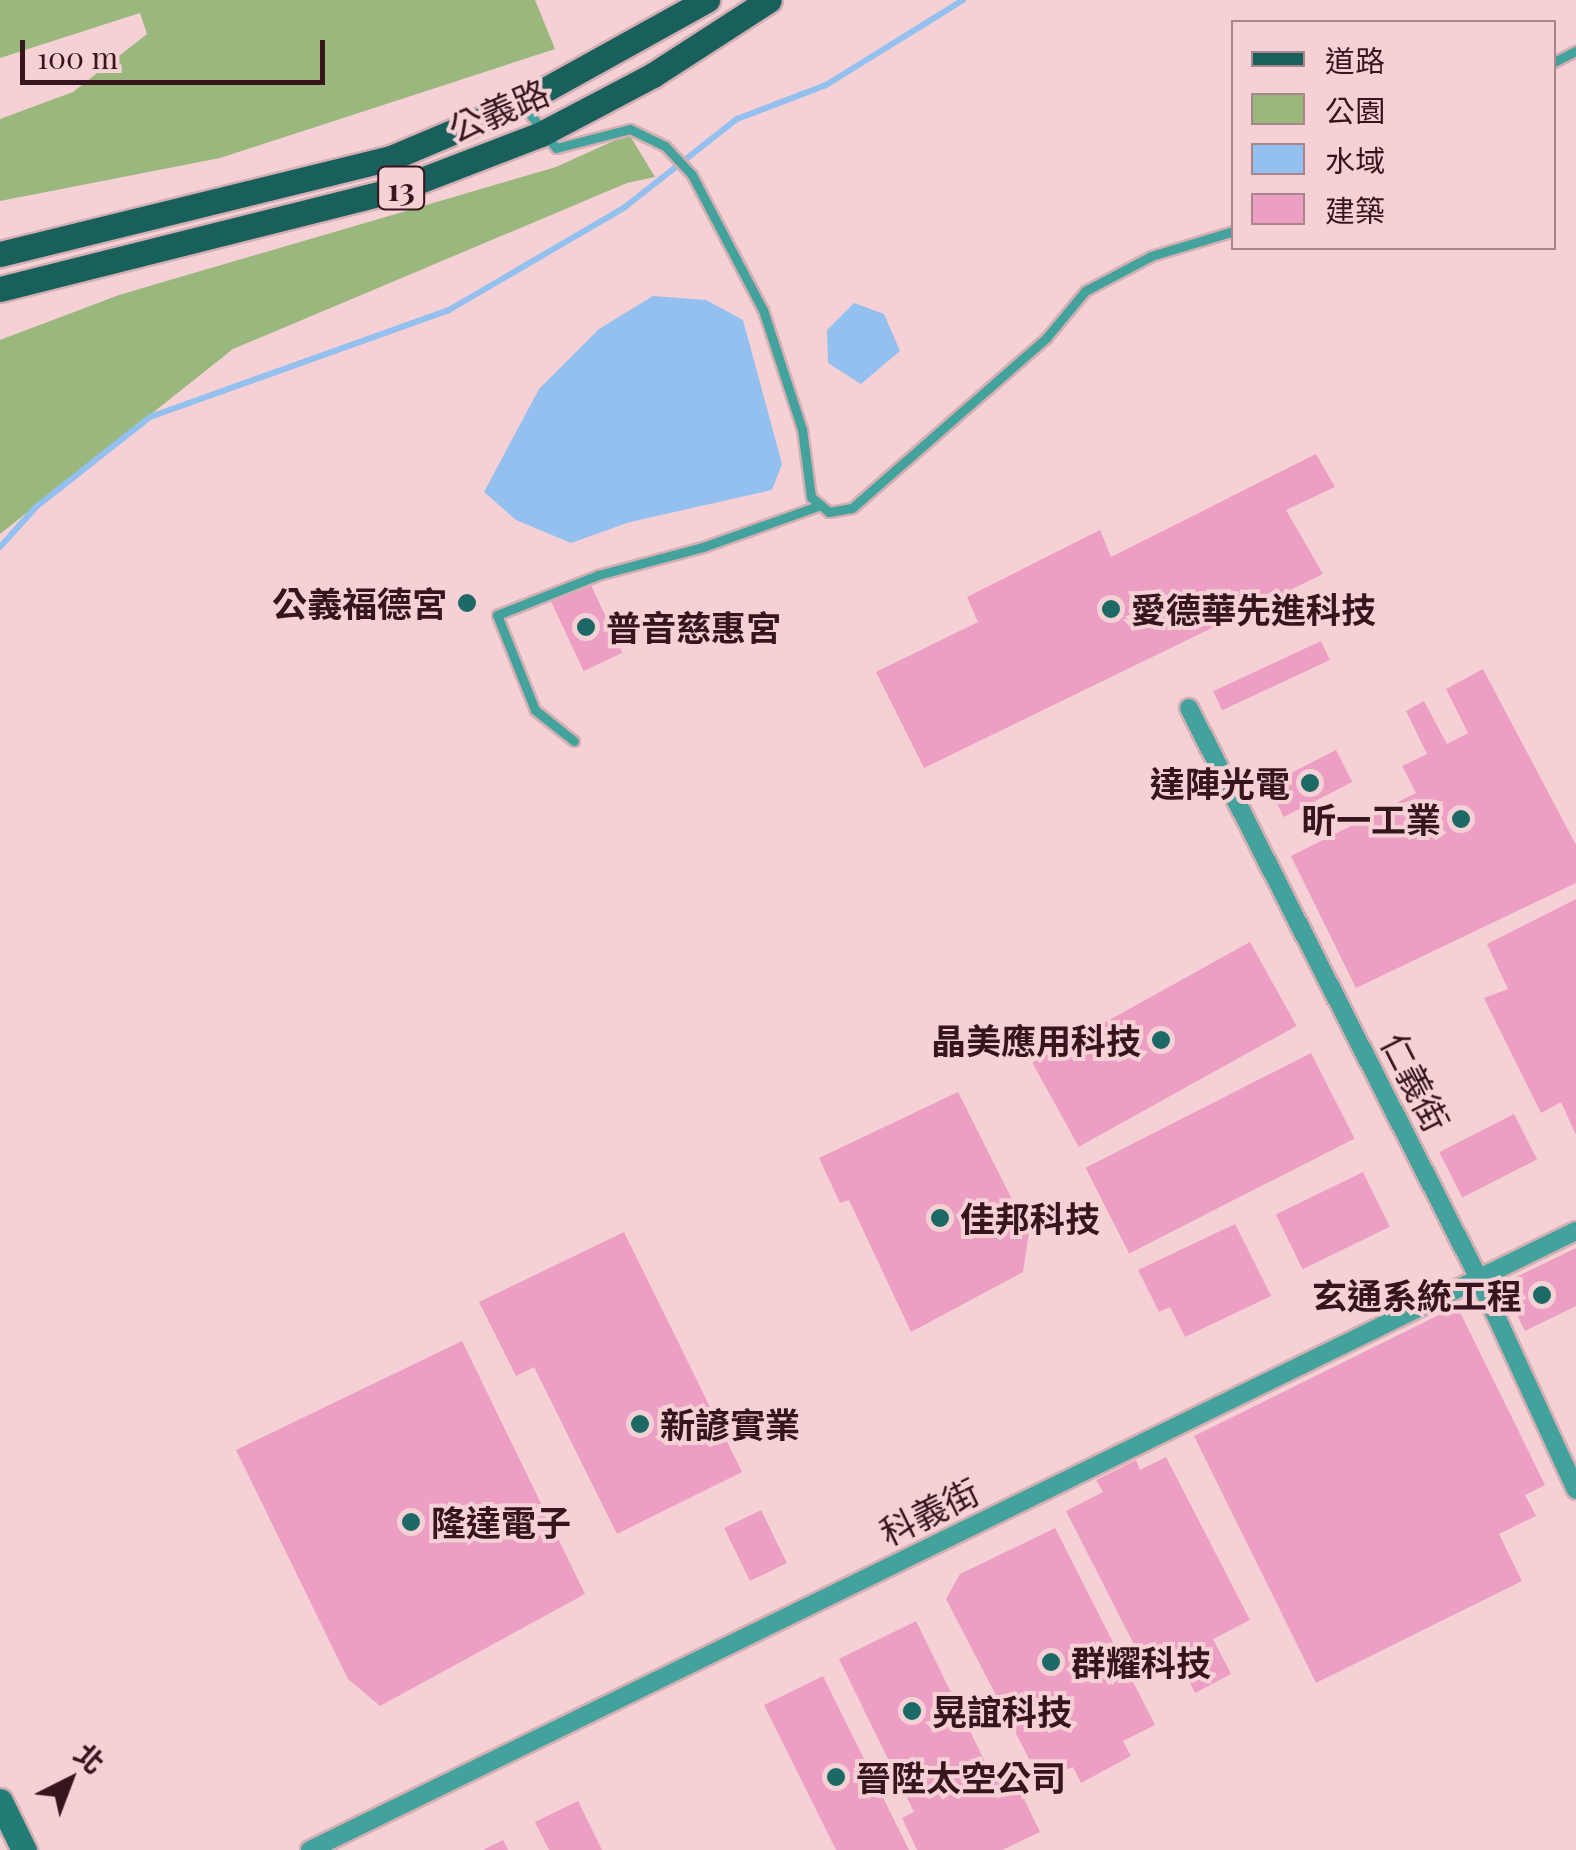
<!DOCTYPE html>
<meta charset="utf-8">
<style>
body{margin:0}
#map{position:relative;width:1576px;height:1850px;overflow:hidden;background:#f5d1d5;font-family:"Playfair Display","Noto Sans TC",serif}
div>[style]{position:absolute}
.green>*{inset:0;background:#9ab77d}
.water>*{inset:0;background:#93c0ef}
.stream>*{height:6px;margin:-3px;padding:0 3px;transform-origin:3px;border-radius:3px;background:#93c0ef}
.building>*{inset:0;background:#ec9fc3;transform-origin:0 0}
.roads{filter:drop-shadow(2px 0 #d3afb4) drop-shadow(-2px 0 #d3afb4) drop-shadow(0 2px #d3afb4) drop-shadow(0 -2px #d3afb4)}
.lane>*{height:9px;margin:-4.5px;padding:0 4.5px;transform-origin:4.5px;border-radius:4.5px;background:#43a29c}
.street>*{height:18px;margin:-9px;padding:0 9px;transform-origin:9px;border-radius:9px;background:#43a29c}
.secondary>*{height:25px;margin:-12.5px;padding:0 12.5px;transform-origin:12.5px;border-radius:12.5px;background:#247c77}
.primary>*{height:25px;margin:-12.5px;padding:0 12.5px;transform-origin:12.5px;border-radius:12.5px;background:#195f5c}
.dots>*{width:28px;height:28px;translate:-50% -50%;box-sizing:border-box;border:5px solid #f5d1d5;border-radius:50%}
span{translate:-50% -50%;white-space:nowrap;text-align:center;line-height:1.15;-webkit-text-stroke:8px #f5d1d5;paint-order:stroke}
.shield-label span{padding:2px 8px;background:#f5d1d5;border:2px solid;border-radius:8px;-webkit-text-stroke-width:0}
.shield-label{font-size:32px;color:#36161c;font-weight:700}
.street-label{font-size:35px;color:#36161c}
.poi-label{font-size:35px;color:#36161c;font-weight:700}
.right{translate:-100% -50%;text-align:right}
.left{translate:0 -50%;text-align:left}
.legend{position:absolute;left:1231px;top:20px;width:325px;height:230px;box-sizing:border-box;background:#f5d1d5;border:2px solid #a9868b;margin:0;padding:12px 18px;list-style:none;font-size:30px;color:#36161c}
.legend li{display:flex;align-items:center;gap:20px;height:50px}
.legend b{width:50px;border:2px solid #a9868b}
.north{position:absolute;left:20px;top:1730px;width:100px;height:100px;-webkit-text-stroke:8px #f5d1d5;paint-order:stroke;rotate:42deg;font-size:28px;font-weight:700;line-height:40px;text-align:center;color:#36161c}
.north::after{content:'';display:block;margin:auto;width:35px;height:45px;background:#36161c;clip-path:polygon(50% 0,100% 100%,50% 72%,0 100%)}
.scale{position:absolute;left:20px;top:40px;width:305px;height:45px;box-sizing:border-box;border:5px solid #36161c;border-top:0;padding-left:12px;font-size:30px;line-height:35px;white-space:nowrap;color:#36161c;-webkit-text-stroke:8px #f5d1d5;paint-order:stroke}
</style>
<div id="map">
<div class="green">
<div style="clip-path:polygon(0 0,535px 0,555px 49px,220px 158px,0 201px,0 119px,73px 92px,147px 34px,140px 13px,0 58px)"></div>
<div style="clip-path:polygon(629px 134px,655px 177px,627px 183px,233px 349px,0 534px,0 340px,119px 295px,556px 167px)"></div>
</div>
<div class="water">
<div style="clip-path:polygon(653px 296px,706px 300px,743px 320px,782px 464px,772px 490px,630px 522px,571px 543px,516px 520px,484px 492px,539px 389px,599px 329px)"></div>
<div style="clip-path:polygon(854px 303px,884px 314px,900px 351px,861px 384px,828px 363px,827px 330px)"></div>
</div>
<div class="stream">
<div style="left:0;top:547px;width:54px;rotate:-48deg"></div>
<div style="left:36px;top:507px;width:145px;rotate:-38.3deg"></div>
<div style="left:150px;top:417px;width:318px;rotate:-19.7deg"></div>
<div style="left:449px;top:310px;width:204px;rotate:-30.3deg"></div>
<div style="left:625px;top:207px;width:142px;rotate:-38.2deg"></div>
<div style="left:737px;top:119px;width:95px;rotate:-20.9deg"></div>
<div style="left:826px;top:85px;width:161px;rotate:-31.8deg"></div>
</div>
<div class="building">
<div style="clip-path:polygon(1316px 454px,1335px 487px,1286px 510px,1323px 574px,924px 768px,876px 672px,978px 622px,967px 597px,1100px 530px,1111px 557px)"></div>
<div style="left:590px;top:583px;width:77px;height:43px;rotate:65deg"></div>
<div style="left:472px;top:591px;width:18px;height:20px;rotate:61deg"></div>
<div style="left:1321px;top:641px;width:21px;height:119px;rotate:65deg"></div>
<div style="clip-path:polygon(1483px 669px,1576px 845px,1576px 883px,1356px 988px,1291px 856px,1416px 793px,1402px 766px,1427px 754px,1406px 711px,1424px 701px,1447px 744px,1468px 733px,1446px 689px)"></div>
<div style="left:1336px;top:750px;width:36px;height:77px;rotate:63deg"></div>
<div style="clip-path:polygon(1576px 899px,1576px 1135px,1561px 1102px,1541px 1113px,1484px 998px,1508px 989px,1487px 944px)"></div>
<div style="left:1250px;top:942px;width:96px;height:249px;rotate:61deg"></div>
<div style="left:1311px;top:1053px;width:96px;height:253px;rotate:63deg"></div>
<div style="clip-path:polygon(958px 1092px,1029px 1233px,1023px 1272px,911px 1332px,849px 1200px,840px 1203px,819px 1158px)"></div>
<div style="left:1514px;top:1114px;width:51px;height:84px;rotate:63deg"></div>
<div style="left:1363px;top:1172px;width:61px;height:97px;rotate:64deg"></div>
<div style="clip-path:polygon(1235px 1224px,1271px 1296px,1185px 1337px,1170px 1307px,1159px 1312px,1138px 1270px)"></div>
<div style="clip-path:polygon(624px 1232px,742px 1472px,617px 1534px,534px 1367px,516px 1376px,479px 1302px)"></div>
<div style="clip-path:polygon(1576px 1248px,1576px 1306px,1525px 1331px,1502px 1284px)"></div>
<div style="clip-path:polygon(1457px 1306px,1545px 1485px,1525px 1495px,1536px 1516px,1499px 1534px,1522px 1581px,1316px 1683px,1194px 1436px)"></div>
<div style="clip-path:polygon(462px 1341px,585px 1594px,380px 1706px,348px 1679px,236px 1450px)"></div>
<div style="clip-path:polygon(1166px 1457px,1250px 1620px,1213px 1639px,1231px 1674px,1195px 1693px,1178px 1659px,1149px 1674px,1066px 1511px,1103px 1492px,1096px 1480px,1136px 1460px,1140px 1470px)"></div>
<div style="left:761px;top:1510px;width:59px;height:41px;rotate:64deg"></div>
<div style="clip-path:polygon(1055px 1528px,1155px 1725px,1123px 1741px,1131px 1756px,1081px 1783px,1073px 1767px,1040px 1780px,946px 1599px,960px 1574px)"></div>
<div style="clip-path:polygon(916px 1621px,990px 1772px,1007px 1764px,1040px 1832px,1002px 1850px,917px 1850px,902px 1818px,914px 1812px,839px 1659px)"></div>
<div style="clip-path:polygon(823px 1676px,909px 1850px,836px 1850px,764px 1705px)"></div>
<div style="clip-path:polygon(578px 1801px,602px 1850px,549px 1850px,535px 1822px)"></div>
<div style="clip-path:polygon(503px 1840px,508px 1850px,483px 1850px)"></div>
</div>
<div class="roads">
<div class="lane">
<div style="left:1554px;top:62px;width:25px;rotate:-27deg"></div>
<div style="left:523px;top:105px;width:54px;rotate:52.5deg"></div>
<div style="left:556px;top:148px;width:76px;rotate:-14.4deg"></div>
<div style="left:630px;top:129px;width:39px;rotate:26deg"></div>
<div style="left:665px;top:146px;width:40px;rotate:47deg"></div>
<div style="left:692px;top:175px;width:153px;rotate:62.3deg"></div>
<div style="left:763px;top:310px;width:125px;rotate:71.9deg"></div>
<div style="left:802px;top:429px;width:69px;rotate:82.5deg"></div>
<div style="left:811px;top:497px;width:23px;rotate:40deg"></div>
<div style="left:829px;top:512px;width:23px;rotate:-10deg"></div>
<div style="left:852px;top:508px;width:259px;rotate:-41.2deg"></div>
<div style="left:1047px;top:337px;width:60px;rotate:-50.4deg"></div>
<div style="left:1085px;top:291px;width:75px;rotate:-27.9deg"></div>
<div style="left:1151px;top:256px;width:87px;rotate:-16.8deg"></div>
<div style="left:574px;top:741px;width:50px;rotate:-141.5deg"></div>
<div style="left:535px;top:710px;width:102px;rotate:-111.8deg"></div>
<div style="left:497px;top:615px;width:109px;rotate:-21.6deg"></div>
<div style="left:598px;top:575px;width:109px;rotate:-14.9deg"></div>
<div style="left:703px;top:547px;width:125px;rotate:-19.6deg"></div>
</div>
<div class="street">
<div style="left:1189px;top:708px;width:640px;rotate:63.07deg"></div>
<div style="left:1479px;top:1279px;width:232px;rotate:65.3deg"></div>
<div style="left:310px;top:1850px;width:1409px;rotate:-26.06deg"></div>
</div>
<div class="secondary">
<div style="left:0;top:1801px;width:55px;rotate:63.9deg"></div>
</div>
<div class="primary">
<div style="left:0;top:254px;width:403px;rotate:-13.8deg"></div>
<div style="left:391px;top:158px;width:141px;rotate:-22.9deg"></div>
<div style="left:521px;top:103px;width:213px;rotate:-29deg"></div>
<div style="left:0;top:289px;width:410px;rotate:-14.1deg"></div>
<div style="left:398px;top:189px;width:153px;rotate:-21deg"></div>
<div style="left:541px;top:134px;width:127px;rotate:-27.8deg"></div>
<div style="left:653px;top:75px;width:138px;rotate:-32.9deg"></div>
</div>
</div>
<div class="dots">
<div style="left:467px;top:603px;background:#1d6965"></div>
<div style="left:1111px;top:609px;background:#1d6965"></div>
<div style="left:586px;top:627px;background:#1d6965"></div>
<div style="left:1310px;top:783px;background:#1d6965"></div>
<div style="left:1461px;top:819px;background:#1d6965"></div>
<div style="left:1161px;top:1040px;background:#1d6965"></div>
<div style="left:940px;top:1218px;background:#1d6965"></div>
<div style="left:1542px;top:1295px;background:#1d6965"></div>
<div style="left:640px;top:1424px;background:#1d6965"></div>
<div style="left:411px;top:1522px;background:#1d6965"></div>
<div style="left:1051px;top:1662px;background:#1d6965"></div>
<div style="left:912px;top:1711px;background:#1d6965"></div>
<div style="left:836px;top:1777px;background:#1d6965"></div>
</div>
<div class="shield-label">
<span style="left:401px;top:188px">13</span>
</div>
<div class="street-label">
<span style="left:498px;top:110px;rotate:-23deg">公義路</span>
<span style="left:1416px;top:1082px;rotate:63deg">仁義街</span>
<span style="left:929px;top:1511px;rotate:-26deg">科義街</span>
</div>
<div class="poi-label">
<span class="right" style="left:447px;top:603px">公義福德宮</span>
<span class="left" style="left:1131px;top:609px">愛德華先進科技</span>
<span class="left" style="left:606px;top:627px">普音慈惠宮</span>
<span class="right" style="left:1290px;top:783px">達陣光電</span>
<span class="right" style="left:1441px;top:819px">昕一工業</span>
<span class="right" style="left:1141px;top:1040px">晶美應用科技</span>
<span class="left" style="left:960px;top:1218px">佳邦科技</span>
<span class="right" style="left:1522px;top:1295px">玄通系統工程</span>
<span class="left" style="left:660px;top:1424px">新諺實業</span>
<span class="left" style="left:431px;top:1522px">隆達電子</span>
<span class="left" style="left:1071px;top:1662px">群耀科技</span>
<span class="left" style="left:932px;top:1711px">晃誼科技</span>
<span class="left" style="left:856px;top:1777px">晉陞太空公司</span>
</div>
<ul class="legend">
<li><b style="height:12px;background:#195f5c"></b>道路</li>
<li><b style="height:28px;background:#9ab77d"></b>公園</li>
<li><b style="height:28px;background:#93c0ef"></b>水域</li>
<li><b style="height:28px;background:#ec9fc3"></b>建築</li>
</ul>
<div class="north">北</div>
<div class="scale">100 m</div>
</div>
